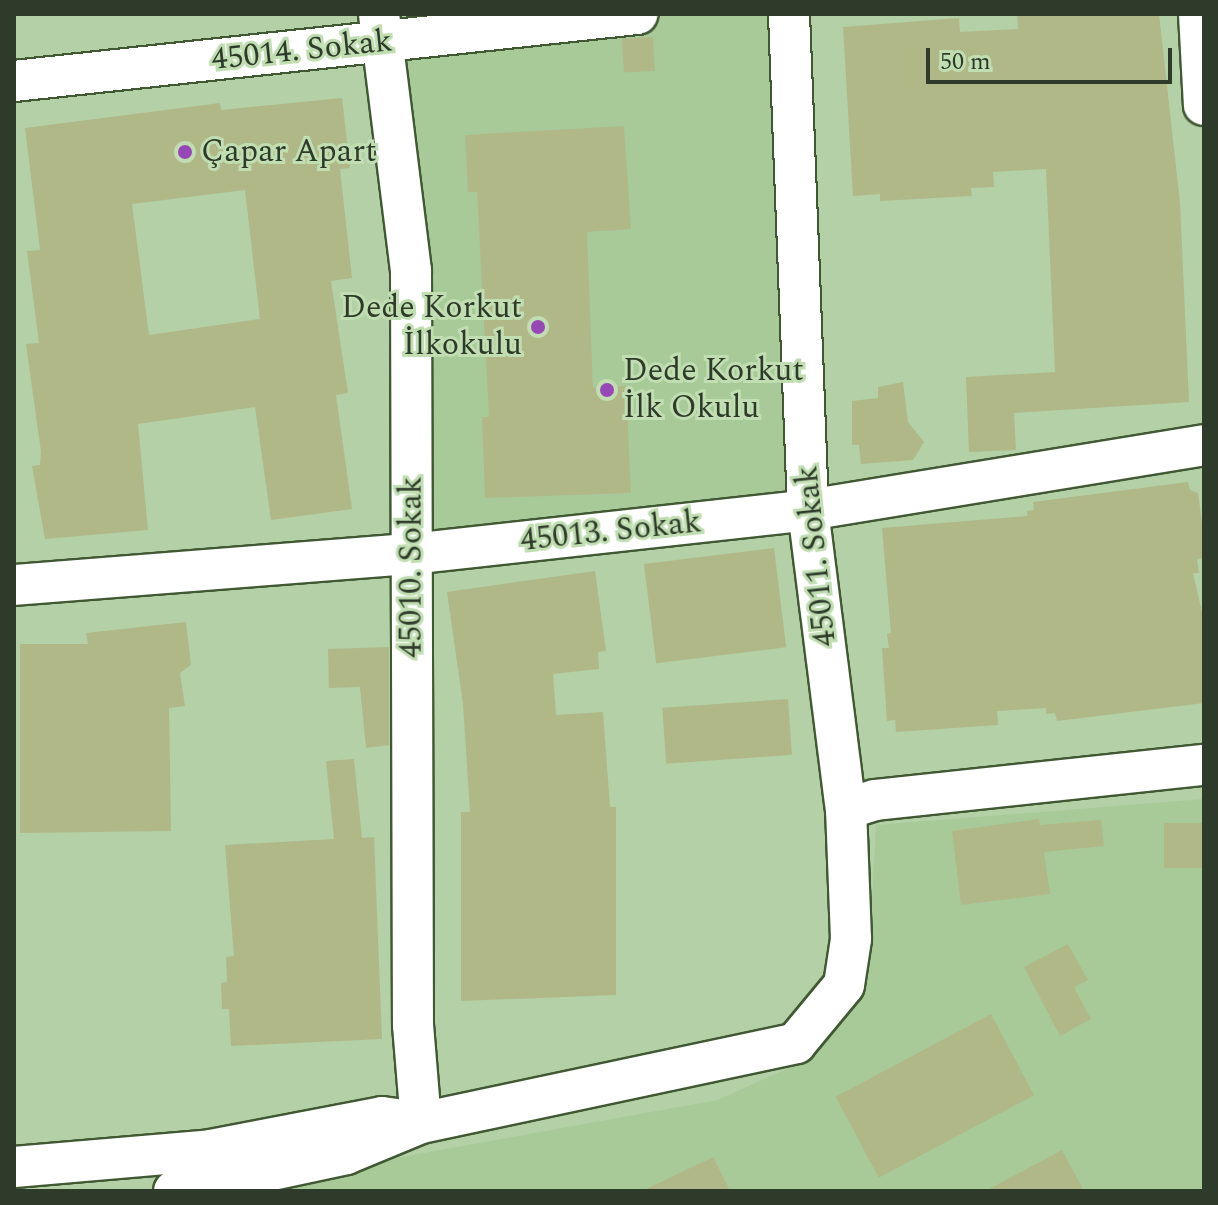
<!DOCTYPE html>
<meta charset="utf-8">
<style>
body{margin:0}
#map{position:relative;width:1218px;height:1205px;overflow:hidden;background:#b3d0a6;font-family:Spectral,serif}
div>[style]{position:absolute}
.built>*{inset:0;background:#a8ca99}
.building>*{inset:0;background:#b0b888;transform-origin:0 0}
.roads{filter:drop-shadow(2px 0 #405933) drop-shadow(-2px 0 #405933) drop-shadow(0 2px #405933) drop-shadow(0 -2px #405933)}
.minor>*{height:40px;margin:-20px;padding:0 20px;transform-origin:20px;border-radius:20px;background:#fff}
.dots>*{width:22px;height:22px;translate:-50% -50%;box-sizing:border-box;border:4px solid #c0deb2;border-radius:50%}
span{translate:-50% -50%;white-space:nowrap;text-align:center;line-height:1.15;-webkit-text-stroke:6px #c0deb2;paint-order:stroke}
.street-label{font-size:32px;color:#2f3b2a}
.poi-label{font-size:32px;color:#2f3b2a}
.left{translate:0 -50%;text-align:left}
.right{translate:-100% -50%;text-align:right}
.frame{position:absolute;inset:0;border:16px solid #2f3b2a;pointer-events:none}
.scale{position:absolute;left:926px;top:48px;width:246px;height:36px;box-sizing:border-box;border:4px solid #2f3b2a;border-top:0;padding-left:10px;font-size:24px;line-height:28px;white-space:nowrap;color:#2f3b2a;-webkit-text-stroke:6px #c0deb2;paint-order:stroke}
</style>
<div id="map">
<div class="built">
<div style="clip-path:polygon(637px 14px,789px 14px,808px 510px,411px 554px,380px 44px)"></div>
<div style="clip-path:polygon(1204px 799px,1204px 1191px,212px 1191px,718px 1100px,808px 1059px,855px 992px,872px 901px,876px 825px)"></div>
</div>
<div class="building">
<div style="clip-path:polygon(1017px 14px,1159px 14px,1180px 203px,1189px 402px,1014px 413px,1016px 450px,969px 452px,966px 377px,1055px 372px,1046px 169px,993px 172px,994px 187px,971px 188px,972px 196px,880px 201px,880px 194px,853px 196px,843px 27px,959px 18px,960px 32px,1018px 29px)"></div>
<div style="left:653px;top:37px;width:34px;height:31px;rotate:87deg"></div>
<div style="clip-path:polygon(evenodd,342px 98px,350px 168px,340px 169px,352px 278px,331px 281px,348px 393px,336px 395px,352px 509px,271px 520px,255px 407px,138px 424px,148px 530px,45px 539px,32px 466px,40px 465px,41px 452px,26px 344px,39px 343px,27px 251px,40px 250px,25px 128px,220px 103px,221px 110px,342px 98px,245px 190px,260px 319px,149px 335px,132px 204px,245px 190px)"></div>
<div style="clip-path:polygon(624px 126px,631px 229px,587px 232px,593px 388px,626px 386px,631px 493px,485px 498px,482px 417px,489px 417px,477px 192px,468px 192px,465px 135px)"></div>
<div style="clip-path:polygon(903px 382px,908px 422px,924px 442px,913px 460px,861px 464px,859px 445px,852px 445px,852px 401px,878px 398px,878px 387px)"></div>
<div style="clip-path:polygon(1188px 482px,1190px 490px,1198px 493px,1204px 538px,1204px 558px,1197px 559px,1199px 573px,1193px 573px,1204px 621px,1204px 703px,1057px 721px,1055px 713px,1046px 714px,1046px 708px,997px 711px,998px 725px,896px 732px,895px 720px,887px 721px,882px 648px,889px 648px,887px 634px,891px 633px,882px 528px,1027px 516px,1027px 511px,1034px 510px,1033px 502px)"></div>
<div style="left:774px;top:548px;width:100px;height:131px;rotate:83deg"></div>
<div style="clip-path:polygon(595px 571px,606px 651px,598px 652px,599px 669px,553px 674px,556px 715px,603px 712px,610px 807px,616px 807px,616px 995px,461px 1001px,461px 812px,470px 812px,463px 704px,447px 592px)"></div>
<div style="clip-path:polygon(186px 622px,191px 665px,180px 673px,185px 706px,169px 708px,171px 831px,20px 833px,20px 644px,88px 644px,86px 633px)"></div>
<div style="clip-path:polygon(389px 647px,389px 745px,366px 748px,360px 687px,329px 688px,328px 649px)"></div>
<div style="left:788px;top:699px;width:56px;height:126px;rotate:86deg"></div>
<div style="clip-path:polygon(354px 759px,362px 838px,374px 837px,382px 1039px,231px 1046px,229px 1009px,222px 1009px,221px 983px,227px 982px,226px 957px,234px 956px,225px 845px,334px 839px,326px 761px)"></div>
<div style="clip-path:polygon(1039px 819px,1040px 825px,1101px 820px,1104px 846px,1044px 852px,1050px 894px,961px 905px,952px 831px)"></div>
<div style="left:1204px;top:823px;width:45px;height:40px;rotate:90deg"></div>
<div style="clip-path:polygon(1068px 944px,1088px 980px,1074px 987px,1091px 1019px,1060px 1036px,1024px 967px)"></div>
<div style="left:991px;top:1014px;width:92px;height:176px;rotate:62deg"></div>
<div style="clip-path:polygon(1062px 1150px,1084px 1191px,985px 1191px)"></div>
<div style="clip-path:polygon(713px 1157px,730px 1191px,642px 1191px)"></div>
</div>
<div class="roads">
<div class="minor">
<div style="left:379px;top:14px;width:258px;rotate:82.9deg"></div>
<div style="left:411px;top:270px;width:755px;rotate:89.85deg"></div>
<div style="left:413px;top:1025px;width:98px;rotate:85.3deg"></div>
<div style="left:789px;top:14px;width:496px;rotate:87.8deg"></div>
<div style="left:808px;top:510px;width:301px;rotate:82.8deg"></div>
<div style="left:1199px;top:14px;width:91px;rotate:86.9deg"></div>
<div style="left:14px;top:81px;width:627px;rotate:-6.14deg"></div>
<div style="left:14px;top:585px;width:398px;rotate:-4.5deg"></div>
<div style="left:411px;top:554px;width:399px;rotate:-6.3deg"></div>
<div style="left:808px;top:510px;width:401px;rotate:-9.3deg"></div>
<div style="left:14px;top:1167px;width:198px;rotate:-4.9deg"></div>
<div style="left:211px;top:1150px;width:174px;rotate:-10.9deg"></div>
<div style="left:382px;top:1117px;width:15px;rotate:8deg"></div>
<div style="left:174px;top:1191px;width:176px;rotate:-12.1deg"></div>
<div style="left:346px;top:1154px;width:81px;rotate:-22.5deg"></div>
<div style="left:421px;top:1123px;width:383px;rotate:-12deg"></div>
<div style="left:796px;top:1043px;width:75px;rotate:-50.4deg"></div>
<div style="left:844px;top:985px;width:47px;rotate:-81.3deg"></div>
<div style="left:851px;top:939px;width:130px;rotate:-92.2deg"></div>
<div style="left:846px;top:809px;width:30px;rotate:-17deg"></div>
<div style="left:875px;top:800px;width:331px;rotate:-6.1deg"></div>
</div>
</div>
<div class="dots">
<div style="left:185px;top:152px;background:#9847b7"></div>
<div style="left:538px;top:327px;background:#9847b7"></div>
<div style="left:607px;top:390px;background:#9847b7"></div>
</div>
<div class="street-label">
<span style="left:302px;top:51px;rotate:-6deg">45014. Sokak</span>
<span style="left:611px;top:532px;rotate:-6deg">45013. Sokak</span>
<span style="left:817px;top:556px;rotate:-96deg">45011. Sokak</span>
<span style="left:412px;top:567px;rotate:-90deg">45010. Sokak</span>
</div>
<div class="poi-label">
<span class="left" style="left:201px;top:152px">Çapar Apart</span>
<span class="right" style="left:522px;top:327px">Dede Korkut<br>İlkokulu</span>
<span class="left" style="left:623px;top:390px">Dede Korkut<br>İlk Okulu</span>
</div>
<div class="frame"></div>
<div class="scale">50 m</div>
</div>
